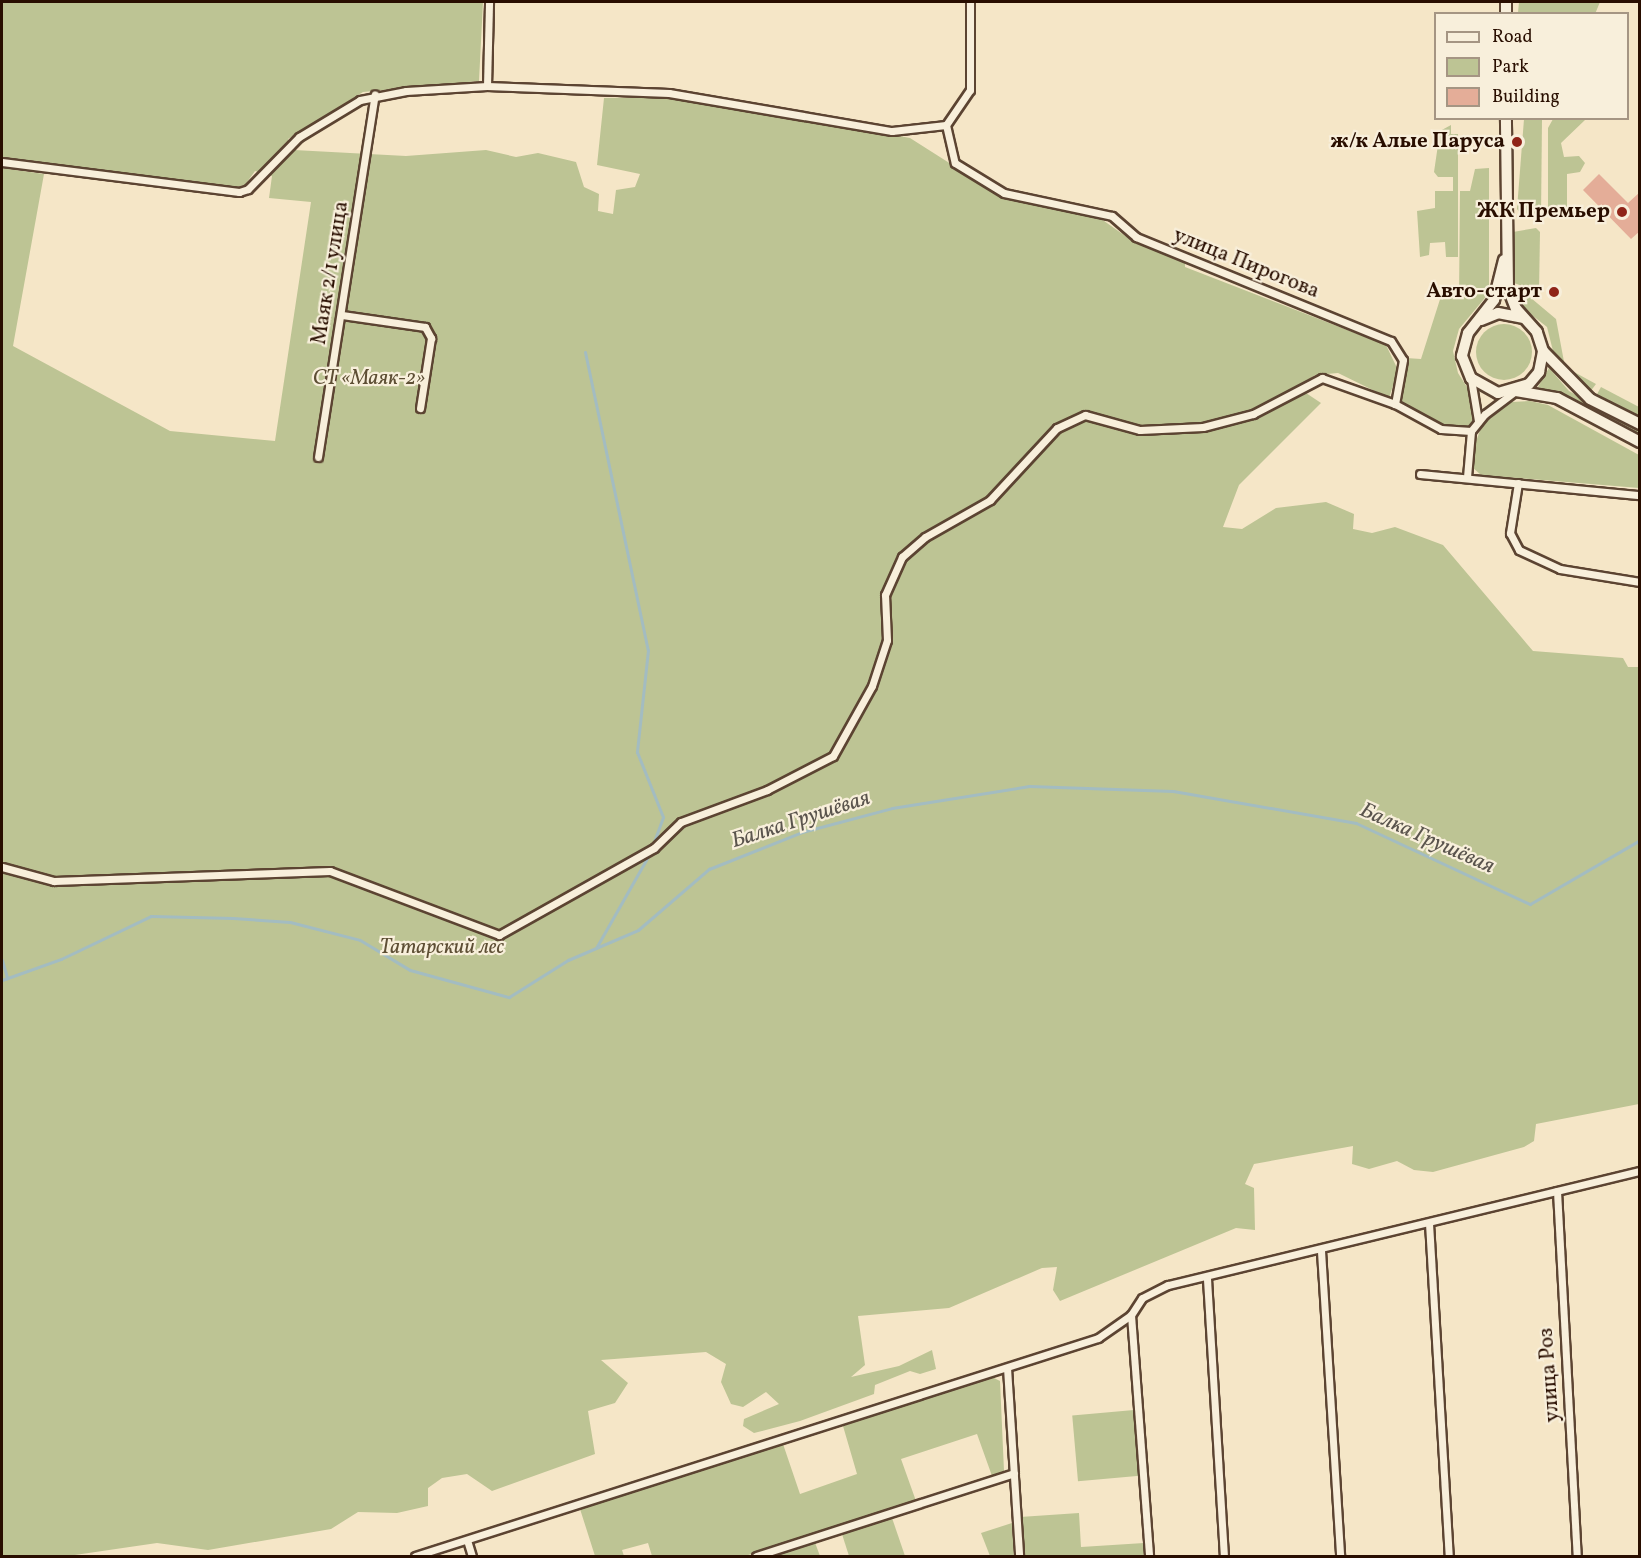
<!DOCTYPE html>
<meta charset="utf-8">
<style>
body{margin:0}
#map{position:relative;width:1641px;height:1558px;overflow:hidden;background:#f5e6c7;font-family:Vollkorn,serif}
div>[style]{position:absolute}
.green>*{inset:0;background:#bdc494;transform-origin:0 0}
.round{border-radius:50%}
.stream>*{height:3px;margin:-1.5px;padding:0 1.5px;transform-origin:1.5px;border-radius:1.5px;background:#a3bcc1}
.building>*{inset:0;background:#e4ad98}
.roads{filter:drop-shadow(2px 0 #5c4432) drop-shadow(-2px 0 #5c4432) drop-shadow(0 2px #5c4432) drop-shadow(0 -2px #5c4432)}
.minor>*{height:7px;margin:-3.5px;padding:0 3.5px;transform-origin:3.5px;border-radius:3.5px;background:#f8efdb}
.secondary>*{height:10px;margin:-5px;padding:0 5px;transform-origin:5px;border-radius:5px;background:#f8efdb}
.dots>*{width:16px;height:16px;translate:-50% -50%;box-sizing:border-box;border:3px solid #f8efdb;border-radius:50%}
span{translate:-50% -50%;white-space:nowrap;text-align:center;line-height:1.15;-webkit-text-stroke:4.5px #f8efdb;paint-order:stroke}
.poi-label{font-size:21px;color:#290e00;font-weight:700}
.right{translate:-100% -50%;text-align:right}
.street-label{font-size:21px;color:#290e00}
.park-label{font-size:21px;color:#5d4e34;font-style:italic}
.water-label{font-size:22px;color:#5a544d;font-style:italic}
.frame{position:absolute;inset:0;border:3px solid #290e00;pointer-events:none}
.legend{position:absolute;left:1434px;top:12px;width:195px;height:108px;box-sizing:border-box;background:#f8efdb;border:2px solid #a59583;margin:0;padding:8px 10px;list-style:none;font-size:18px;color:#290e00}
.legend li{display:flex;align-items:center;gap:12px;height:30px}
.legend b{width:30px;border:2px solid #a59583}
</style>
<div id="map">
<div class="green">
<div style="clip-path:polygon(2px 2px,483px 2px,479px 81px,363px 92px,288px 139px,294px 150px,406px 156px,486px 150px,516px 157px,538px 153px,576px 162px,584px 187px,599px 194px,598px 211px,613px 214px,616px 190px,635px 187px,640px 174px,597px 165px,604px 98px,668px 97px,798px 117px,910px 138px,1006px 199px,1097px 216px,1131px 240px,1185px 263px,1185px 267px,1386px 345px,1398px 370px,1389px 398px,1338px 373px,1315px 375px,1297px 387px,1321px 403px,1239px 485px,1223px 527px,1242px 529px,1276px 508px,1326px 502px,1354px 514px,1353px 529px,1372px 533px,1395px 527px,1443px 545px,1533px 651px,1623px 658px,1628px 667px,1639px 667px,1639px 1104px,1536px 1124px,1534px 1141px,1524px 1147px,1433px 1172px,1414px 1170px,1397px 1161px,1369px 1169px,1352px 1164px,1353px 1146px,1254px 1164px,1245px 1184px,1254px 1188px,1255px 1230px,1236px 1228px,1060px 1301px,1053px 1290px,1057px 1267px,1042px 1268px,949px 1308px,858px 1316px,865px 1365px,851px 1377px,899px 1366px,932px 1350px,936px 1369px,920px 1374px,910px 1371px,875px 1385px,874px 1394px,800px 1421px,754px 1433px,743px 1426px,744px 1419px,779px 1404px,766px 1392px,743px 1407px,731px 1404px,721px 1382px,726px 1364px,706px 1352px,601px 1360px,628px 1383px,615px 1403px,588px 1411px,595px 1454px,492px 1491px,467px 1474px,442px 1478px,428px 1488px,428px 1506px,397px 1513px,358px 1512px,331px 1529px,208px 1550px,157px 1543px,68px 1556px,2px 1556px,2px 168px,44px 174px,13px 346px,170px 431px,275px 441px,311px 202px,269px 198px,272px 176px,255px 171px,245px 185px,236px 187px,2px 159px)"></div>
<div style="clip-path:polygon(1519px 2px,1600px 2px,1595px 14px,1518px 13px)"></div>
<div style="clip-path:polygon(1524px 119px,1542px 119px,1541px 217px,1523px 217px,1517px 209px)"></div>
<div style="clip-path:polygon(1553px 119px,1585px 120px,1561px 143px,1564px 157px,1579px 156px,1585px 163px,1580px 172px,1567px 174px,1567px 207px,1560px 215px,1548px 217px,1548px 128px)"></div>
<div style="clip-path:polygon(1451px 125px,1451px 134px,1458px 134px,1458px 257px,1446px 257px,1445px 242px,1430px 243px,1429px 255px,1420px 257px,1417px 211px,1435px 208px,1435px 191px,1453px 191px,1453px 177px,1438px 177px,1434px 172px,1440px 131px)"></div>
<div style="clip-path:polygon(1489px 168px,1489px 293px,1459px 329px,1453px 351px,1458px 373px,1472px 395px,1474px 418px,1467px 428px,1449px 429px,1418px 417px,1400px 403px,1399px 396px,1406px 358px,1421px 359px,1442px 293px,1459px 299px,1460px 191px,1470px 191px,1475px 169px)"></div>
<div style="clip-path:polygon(1536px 228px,1540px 232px,1539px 292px,1514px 283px,1513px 232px)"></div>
<div style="clip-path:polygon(1514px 290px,1525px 293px,1556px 319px,1565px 367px,1596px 384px,1590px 392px,1555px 359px,1547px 327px,1518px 304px)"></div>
<div class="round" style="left:1476px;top:324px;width:56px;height:56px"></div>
<div style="clip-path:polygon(1549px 368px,1569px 391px,1639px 431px,1639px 438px,1538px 387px)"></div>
<div style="clip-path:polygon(1601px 387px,1639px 407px,1639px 418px,1596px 396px)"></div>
<div style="clip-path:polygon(1530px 401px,1548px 405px,1639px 455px,1639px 488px,1481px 475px,1472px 467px,1472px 453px,1484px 419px,1512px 402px)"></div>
<div style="clip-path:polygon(992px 1377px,1000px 1381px,1004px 1471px,992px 1476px,977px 1434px,901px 1459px,916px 1501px,745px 1556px,652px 1556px,648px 1543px,622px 1550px,624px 1556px,595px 1556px,580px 1509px,783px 1444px,800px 1494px,857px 1474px,843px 1426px)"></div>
<div style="left:1134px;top:1410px;width:66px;height:62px;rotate:85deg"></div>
<div style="clip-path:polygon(1079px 1513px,1081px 1547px,1144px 1543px,1145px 1556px,1022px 1556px,1020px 1517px)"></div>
<div style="clip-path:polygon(891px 1515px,905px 1556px,849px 1556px,841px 1531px)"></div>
<div style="clip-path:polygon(1012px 1523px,1014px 1556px,990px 1556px,981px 1533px)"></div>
<div style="clip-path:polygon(814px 1540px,820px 1556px,764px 1556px)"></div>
</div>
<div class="stream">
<div style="left:585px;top:352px;width:305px;rotate:78.1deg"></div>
<div style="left:648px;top:650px;width:103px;rotate:96.2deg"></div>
<div style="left:637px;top:752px;width:70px;rotate:68.2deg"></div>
<div style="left:663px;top:817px;width:32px;rotate:110deg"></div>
<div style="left:596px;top:948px;width:109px;rotate:-60.4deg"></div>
<div style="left:2px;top:960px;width:19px;rotate:74deg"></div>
<div style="left:2px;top:980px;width:63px;rotate:-19.6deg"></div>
<div style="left:61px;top:959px;width:100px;rotate:-25.5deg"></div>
<div style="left:151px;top:916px;width:82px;rotate:1.4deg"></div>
<div style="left:233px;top:918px;width:57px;rotate:4deg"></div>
<div style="left:290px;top:922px;width:72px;rotate:14.4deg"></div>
<div style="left:360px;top:940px;width:58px;rotate:31deg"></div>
<div style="left:410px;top:970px;width:103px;rotate:15.3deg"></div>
<div style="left:509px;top:997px;width:70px;rotate:-32.1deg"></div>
<div style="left:568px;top:960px;width:76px;rotate:-23.2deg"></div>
<div style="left:638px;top:930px;width:94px;rotate:-40.7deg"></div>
<div style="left:709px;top:869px;width:100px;rotate:-21.7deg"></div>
<div style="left:802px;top:832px;width:93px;rotate:-14.9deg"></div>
<div style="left:892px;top:808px;width:139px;rotate:-9.1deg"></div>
<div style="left:1029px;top:786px;width:144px;rotate:2deg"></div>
<div style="left:1173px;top:791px;width:186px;rotate:9.9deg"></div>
<div style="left:1356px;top:823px;width:192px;rotate:25deg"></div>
<div style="left:1530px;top:904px;width:127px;rotate:-30.2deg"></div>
</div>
<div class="building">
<div style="clip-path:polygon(1599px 174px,1628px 203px,1640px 192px,1640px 231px,1631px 239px,1583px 190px)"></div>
</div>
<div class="roads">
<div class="minor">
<div style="left:487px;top:86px;width:84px;rotate:-88.6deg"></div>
<div style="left:946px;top:125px;width:39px;rotate:77deg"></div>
<div style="left:955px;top:163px;width:57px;rotate:31.5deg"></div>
<div style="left:1004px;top:193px;width:110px;rotate:12deg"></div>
<div style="left:1112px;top:216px;width:32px;rotate:41deg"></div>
<div style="left:1136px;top:237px;width:275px;rotate:22.2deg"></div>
<div style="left:1391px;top:341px;width:22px;rotate:58deg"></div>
<div style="left:1403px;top:360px;width:45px;rotate:100.3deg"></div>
<div style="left:1395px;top:404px;width:52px;rotate:28.5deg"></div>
<div style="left:1441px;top:429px;width:30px;rotate:4deg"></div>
<div style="left:2px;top:162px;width:239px;rotate:7.2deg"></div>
<div style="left:239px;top:192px;width:9px;rotate:-18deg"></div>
<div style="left:248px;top:189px;width:73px;rotate:-45.6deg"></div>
<div style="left:299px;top:137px;width:71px;rotate:-31.2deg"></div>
<div style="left:360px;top:100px;width:47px;rotate:-11.1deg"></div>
<div style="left:406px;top:91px;width:81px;rotate:-3.5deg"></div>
<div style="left:487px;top:86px;width:182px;rotate:2.2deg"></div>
<div style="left:669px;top:93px;width:226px;rotate:9.7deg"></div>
<div style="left:892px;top:131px;width:54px;rotate:-6.3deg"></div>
<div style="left:946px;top:125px;width:42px;rotate:-55.6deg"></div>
<div style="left:970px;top:90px;width:88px;rotate:-90deg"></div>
<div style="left:342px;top:315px;width:84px;rotate:8.2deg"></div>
<div style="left:425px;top:327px;width:13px;rotate:61deg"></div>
<div style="left:431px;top:338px;width:71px;rotate:98.9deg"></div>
<div style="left:1471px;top:379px;width:43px;rotate:80.5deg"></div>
<div style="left:318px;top:457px;width:367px;rotate:-81.1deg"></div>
<div style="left:1420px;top:474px;width:221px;rotate:5.5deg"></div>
<div style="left:1467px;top:477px;width:46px;rotate:-85deg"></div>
<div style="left:1471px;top:431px;width:22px;rotate:-51deg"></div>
<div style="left:1485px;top:414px;width:39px;rotate:-37deg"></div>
<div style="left:1518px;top:483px;width:51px;rotate:99.1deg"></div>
<div style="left:1510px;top:533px;width:19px;rotate:62deg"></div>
<div style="left:1519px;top:550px;width:45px;rotate:24.9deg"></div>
<div style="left:1560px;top:569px;width:81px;rotate:9.2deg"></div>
<div style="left:2px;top:867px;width:54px;rotate:15.1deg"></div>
<div style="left:54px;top:881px;width:276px;rotate:-2.1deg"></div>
<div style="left:330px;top:871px;width:181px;rotate:20.7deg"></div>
<div style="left:499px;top:935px;width:178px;rotate:-29.3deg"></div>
<div style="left:654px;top:848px;width:37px;rotate:-44deg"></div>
<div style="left:681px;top:822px;width:92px;rotate:-20.4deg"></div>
<div style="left:767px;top:790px;width:74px;rotate:-27.3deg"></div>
<div style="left:833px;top:756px;width:80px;rotate:-60.9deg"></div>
<div style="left:872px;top:686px;width:48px;rotate:-71.9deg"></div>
<div style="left:887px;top:640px;width:45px;rotate:-92.5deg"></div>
<div style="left:885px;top:595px;width:42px;rotate:-65.9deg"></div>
<div style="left:902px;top:557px;width:30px;rotate:-41deg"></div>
<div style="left:925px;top:537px;width:75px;rotate:-29.6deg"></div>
<div style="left:990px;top:500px;width:98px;rotate:-47.1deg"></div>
<div style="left:1057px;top:428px;width:31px;rotate:-25deg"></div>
<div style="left:1085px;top:415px;width:57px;rotate:15.3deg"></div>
<div style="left:1140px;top:430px;width:63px;rotate:-2.7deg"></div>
<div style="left:1203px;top:427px;width:52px;rotate:-14.6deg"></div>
<div style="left:1253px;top:414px;width:78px;rotate:-27.6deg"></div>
<div style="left:1322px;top:378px;width:77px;rotate:19.6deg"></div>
<div style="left:1557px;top:1191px;width:366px;rotate:86.9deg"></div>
<div style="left:1429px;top:1223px;width:334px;rotate:86.6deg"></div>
<div style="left:1321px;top:1251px;width:306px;rotate:86.4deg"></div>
<div style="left:1207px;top:1279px;width:278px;rotate:86.5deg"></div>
<div style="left:1131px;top:1315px;width:242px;rotate:85.7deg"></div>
<div style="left:1007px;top:1368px;width:188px;rotate:86.3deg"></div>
<div style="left:467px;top:1540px;width:17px;rotate:73deg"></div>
<div style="left:415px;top:1556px;width:717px;rotate:-17.7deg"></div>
<div style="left:1098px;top:1338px;width:40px;rotate:-34.9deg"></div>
<div style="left:1131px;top:1315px;width:20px;rotate:-57deg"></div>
<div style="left:1142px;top:1298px;width:29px;rotate:-27deg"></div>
<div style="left:1168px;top:1285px;width:486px;rotate:-13.6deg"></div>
<div style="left:756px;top:1556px;width:271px;rotate:-17.8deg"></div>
</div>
<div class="secondary">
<div style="left:1506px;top:14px;width:12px;rotate:-90deg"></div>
<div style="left:1504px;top:260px;width:41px;rotate:104deg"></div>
<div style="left:1494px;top:300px;width:42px;rotate:128.2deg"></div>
<div style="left:1468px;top:333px;width:24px;rotate:105deg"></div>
<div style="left:1462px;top:356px;width:24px;rotate:68deg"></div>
<div style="left:1471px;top:378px;width:31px;rotate:29deg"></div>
<div style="left:1498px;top:393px;width:32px;rotate:-16deg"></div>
<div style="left:1529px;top:384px;width:16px;rotate:-50deg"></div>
<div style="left:1539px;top:372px;width:21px;rotate:-79deg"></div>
<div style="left:1543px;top:351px;width:20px;rotate:-108deg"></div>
<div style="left:1537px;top:332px;width:31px;rotate:-132deg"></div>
<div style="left:1516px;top:309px;width:22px;rotate:-111deg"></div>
<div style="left:1508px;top:288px;width:170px;rotate:-90.7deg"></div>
<div style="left:1481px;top:320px;width:18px;rotate:-22deg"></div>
<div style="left:1498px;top:313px;width:25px;rotate:11deg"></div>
<div style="left:1543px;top:351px;width:67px;rotate:45.6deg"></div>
<div style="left:1590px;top:399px;width:56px;rotate:26.6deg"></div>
<div style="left:1516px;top:391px;width:42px;rotate:9.7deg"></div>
<div style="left:1557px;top:398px;width:94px;rotate:27.9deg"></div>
</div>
</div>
<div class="dots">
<div style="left:1517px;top:142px;background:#8f2418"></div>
<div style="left:1622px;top:212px;background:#8f2418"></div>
<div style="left:1554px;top:292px;background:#8f2418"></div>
</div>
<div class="poi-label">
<span class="right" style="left:1505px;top:142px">ж/к Алые Паруса</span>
<span class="right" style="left:1610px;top:212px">ЖК Премьер</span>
<span class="right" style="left:1542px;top:292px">Авто-старт</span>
</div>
<div class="street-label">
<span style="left:1246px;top:264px;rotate:22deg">улица Пирогова</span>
<span style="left:331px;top:273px;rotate:-81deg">Маяк 2/1 улица</span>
<span style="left:1550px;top:1375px;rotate:-94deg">улица Роз</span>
</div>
<div class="park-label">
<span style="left:369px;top:379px">СТ «Маяк-2»</span>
<span style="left:442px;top:948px">Татарский лес</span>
</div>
<div class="water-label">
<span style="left:801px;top:820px;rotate:-18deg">Балка Грушёвая</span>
<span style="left:1427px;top:839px;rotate:24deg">Балка Грушёвая</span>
</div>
<div class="frame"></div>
<ul class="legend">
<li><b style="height:8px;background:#f8efdb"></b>Road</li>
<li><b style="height:16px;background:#bdc494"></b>Park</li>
<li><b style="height:16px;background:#e4ad98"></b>Building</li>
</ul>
</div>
